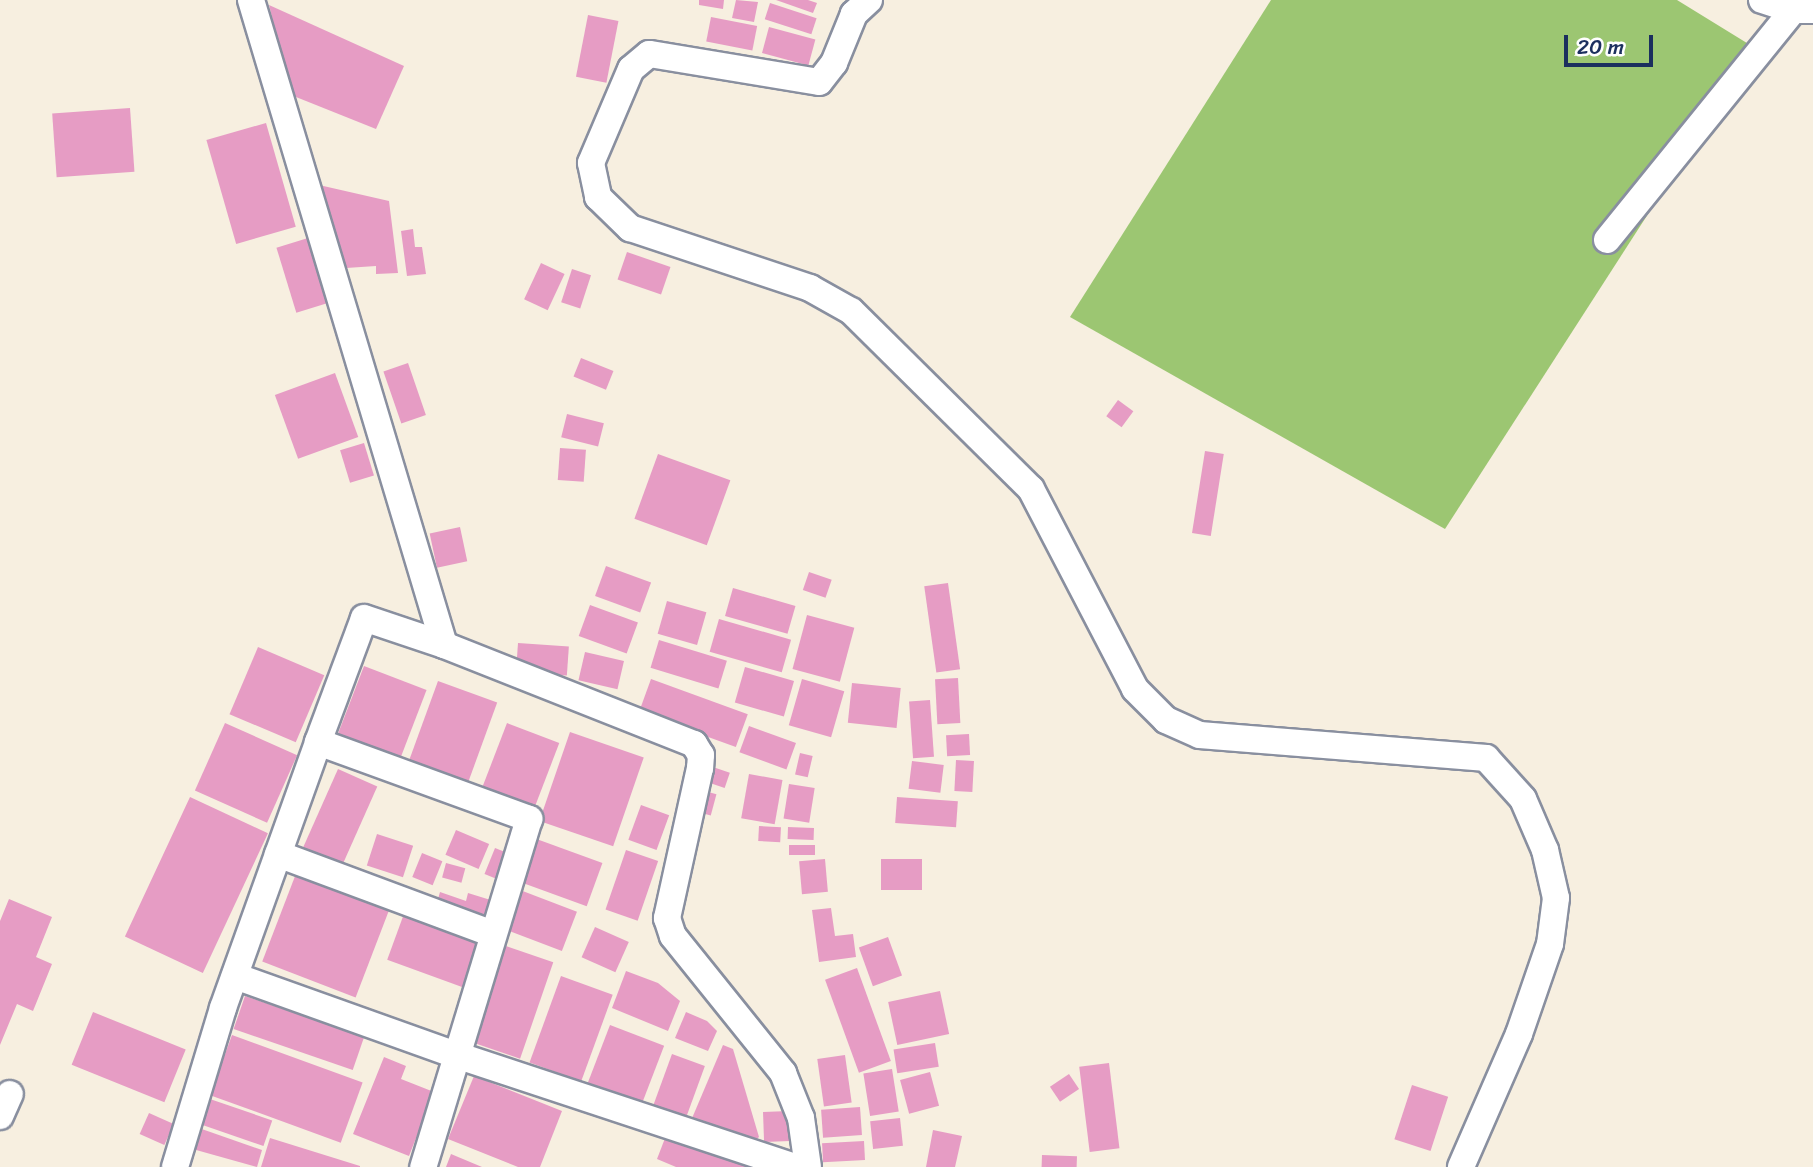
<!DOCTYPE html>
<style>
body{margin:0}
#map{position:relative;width:1813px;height:1167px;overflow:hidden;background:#f7efe0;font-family:Sriracha,sans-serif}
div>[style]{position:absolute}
.green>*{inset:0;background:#9cc672}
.building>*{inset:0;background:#e69cc4;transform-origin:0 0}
.roads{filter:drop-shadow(2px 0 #898f9f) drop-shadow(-2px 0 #898f9f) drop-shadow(0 2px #898f9f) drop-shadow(0 -2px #898f9f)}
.minor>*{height:26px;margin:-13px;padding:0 13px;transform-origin:13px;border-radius:13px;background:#fff}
span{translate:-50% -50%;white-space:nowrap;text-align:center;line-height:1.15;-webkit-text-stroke:5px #fff;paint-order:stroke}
.scale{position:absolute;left:1564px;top:35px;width:89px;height:32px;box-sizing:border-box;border:4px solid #1b2f5e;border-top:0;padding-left:9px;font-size:21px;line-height:24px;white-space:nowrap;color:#1b2f5e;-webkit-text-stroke:5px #fff;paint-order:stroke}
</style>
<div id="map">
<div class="green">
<div style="clip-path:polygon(1271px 0,1677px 0,1755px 48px,1445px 529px,1070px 317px)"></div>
</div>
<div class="building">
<div style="clip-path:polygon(699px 0,724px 0,723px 9px,699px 5px)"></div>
<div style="clip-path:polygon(736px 0,758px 2px,754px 22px,732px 18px)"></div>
<div style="clip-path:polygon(776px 0,808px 0,817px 3px,813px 13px)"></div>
<div style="left:770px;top:3px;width:49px;height:17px;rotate:18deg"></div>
<div style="clip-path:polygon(269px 5px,404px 66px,376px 129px,291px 95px)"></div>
<div style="left:588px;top:15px;width:31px;height:63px;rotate:11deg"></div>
<div style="left:711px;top:17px;width:47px;height:25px;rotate:11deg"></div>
<div style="left:769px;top:27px;width:48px;height:27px;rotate:15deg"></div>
<div style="left:130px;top:108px;width:64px;height:78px;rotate:86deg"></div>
<div style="left:266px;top:123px;width:108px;height:62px;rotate:74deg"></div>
<div style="clip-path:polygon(319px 185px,389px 201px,398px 273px,376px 274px,376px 266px,346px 268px)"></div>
<div style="clip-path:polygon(413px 229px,415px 247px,422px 247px,426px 274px,407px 276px,401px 231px)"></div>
<div style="left:308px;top:238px;width:68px;height:33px;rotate:73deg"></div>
<div style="left:627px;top:252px;width:46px;height:29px;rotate:19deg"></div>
<div style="left:541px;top:263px;width:26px;height:40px;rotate:25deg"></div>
<div style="left:572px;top:269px;width:20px;height:35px;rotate:18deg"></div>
<div style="left:581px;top:358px;width:35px;height:20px;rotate:22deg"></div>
<div style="left:408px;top:363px;width:55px;height:26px;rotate:71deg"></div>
<div style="left:335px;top:373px;width:68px;height:64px;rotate:70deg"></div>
<div style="left:1118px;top:400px;width:19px;height:20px;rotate:36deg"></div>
<div style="left:567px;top:414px;width:38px;height:24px;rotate:14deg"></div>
<div style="left:364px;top:443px;width:34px;height:25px;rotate:73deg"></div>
<div style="left:560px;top:448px;width:26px;height:32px;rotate:4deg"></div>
<div style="left:1205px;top:451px;width:19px;height:83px;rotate:9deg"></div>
<div style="left:658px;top:454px;width:77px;height:69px;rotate:20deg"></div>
<div style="left:460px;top:527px;width:35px;height:31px;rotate:78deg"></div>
<div style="left:606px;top:566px;width:48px;height:32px;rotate:20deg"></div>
<div style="left:809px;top:572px;width:24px;height:19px;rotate:19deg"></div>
<div style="left:948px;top:583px;width:87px;height:24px;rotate:82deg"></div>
<div style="left:733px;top:588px;width:65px;height:29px;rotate:16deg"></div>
<div style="left:667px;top:601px;width:41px;height:34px;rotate:16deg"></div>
<div style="left:590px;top:605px;width:51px;height:33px;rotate:20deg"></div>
<div style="left:807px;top:615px;width:49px;height:56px;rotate:15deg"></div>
<div style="left:719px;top:619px;width:75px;height:34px;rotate:16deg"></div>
<div style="left:659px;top:640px;width:71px;height:29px;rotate:17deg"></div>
<div style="left:518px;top:643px;width:51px;height:29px;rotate:4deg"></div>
<div style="left:258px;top:647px;width:72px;height:73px;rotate:23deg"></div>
<div style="left:585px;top:652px;width:40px;height:29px;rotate:13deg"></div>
<div style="left:364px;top:666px;width:67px;height:76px;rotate:21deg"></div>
<div style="left:745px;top:667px;width:51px;height:37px;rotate:16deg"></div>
<div style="left:958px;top:678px;width:45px;height:23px;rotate:87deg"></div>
<div style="left:651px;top:679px;width:103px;height:35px;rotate:20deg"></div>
<div style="left:802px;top:679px;width:44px;height:48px;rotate:16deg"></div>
<div style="left:438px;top:681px;width:63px;height:87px;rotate:20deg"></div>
<div style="left:852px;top:683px;width:49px;height:40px;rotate:6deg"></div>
<div style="left:930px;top:700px;width:57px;height:21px;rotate:86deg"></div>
<div style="left:225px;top:723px;width:79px;height:74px;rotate:24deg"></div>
<div style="left:507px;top:723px;width:56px;height:70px;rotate:21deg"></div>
<div style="left:749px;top:726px;width:50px;height:28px;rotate:20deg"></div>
<div style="left:570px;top:732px;width:78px;height:94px;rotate:19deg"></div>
<div style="left:969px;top:734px;width:21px;height:23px;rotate:87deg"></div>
<div style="left:800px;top:753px;width:13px;height:22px;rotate:13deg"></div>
<div style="left:956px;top:760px;width:18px;height:31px;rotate:3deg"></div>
<div style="left:912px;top:761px;width:32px;height:28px;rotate:7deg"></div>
<div style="left:710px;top:766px;width:21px;height:16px;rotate:19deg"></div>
<div style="left:338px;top:769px;width:43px;height:88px;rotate:24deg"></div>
<div style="left:749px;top:774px;width:34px;height:45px;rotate:10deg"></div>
<div style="left:789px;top:784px;width:26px;height:35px;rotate:9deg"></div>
<div style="left:701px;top:790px;width:16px;height:22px;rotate:15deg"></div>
<div style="left:190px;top:797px;width:86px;height:154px;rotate:25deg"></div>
<div style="left:897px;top:797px;width:61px;height:26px;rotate:4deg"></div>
<div style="left:641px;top:805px;width:30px;height:37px;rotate:20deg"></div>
<div style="left:759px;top:826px;width:22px;height:15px;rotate:3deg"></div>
<div style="left:788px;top:827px;width:26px;height:12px;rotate:2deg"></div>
<div style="left:456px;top:830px;width:36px;height:27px;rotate:23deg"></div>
<div style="left:377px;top:834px;width:38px;height:33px;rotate:18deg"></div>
<div style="left:531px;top:837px;width:76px;height:46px;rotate:20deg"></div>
<div style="left:789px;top:845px;width:26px;height:10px"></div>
<div style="left:495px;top:848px;width:22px;height:28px;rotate:22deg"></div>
<div style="left:626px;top:850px;width:34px;height:63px;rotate:19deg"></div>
<div style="left:422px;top:853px;width:22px;height:26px;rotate:22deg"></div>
<div style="left:825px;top:859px;width:33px;height:26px;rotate:85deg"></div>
<div style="left:881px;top:859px;width:41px;height:31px"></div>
<div style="left:446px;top:863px;width:20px;height:15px;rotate:15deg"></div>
<div style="left:297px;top:871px;width:100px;height:97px;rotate:21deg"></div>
<div style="left:520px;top:890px;width:61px;height:42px;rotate:21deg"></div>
<div style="clip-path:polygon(440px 892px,466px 901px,468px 893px,497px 902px,491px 924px,436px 906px)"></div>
<div style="clip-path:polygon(9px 899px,52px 917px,36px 957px,52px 964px,33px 1011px,17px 1004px,0 1045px,0 921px)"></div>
<div style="clip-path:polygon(831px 908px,835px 936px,853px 934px,856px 957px,819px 962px,812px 910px)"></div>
<div style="left:405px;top:911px;width:84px;height:52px;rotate:20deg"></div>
<div style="left:595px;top:927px;width:37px;height:33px;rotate:24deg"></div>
<div style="left:888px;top:937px;width:41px;height:31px;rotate:70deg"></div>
<div style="left:506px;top:946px;width:50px;height:102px;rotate:19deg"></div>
<div style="left:857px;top:968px;width:99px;height:34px;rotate:70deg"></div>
<div style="clip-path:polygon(626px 971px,658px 983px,680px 1001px,668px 1031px,612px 1008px)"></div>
<div style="left:561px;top:976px;width:55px;height:92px;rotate:20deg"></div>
<div style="left:940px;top:991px;width:44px;height:53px;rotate:78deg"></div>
<div style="left:245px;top:996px;width:126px;height:35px;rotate:19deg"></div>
<div style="left:93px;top:1012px;width:100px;height:57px;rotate:22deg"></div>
<div style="clip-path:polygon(686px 1012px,707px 1021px,717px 1031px,708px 1051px,675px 1038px)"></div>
<div style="left:610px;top:1025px;width:58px;height:68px;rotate:21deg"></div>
<div style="left:232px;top:1035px;width:139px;height:64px;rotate:20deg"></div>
<div style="left:935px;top:1043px;width:24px;height:42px;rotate:81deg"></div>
<div style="clip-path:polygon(723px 1045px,733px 1049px,759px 1137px,747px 1147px,690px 1123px)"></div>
<div style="left:672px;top:1054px;width:35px;height:61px;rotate:20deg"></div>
<div style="left:845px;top:1055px;width:48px;height:28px;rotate:82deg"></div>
<div style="clip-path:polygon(384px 1057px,406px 1066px,401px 1079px,434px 1092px,409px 1156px,353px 1134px)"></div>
<div style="left:1109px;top:1063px;width:86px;height:30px;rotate:83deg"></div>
<div style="left:892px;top:1069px;width:43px;height:29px;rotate:81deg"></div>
<div style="left:930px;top:1072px;width:35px;height:31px;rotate:75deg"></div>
<div style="left:1069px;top:1074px;width:18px;height:23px;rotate:56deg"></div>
<div style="clip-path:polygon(474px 1076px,562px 1111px,540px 1167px,518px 1167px,448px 1139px)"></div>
<div style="left:1412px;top:1085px;width:38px;height:57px;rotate:18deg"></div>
<div style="left:207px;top:1098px;width:69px;height:27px;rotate:19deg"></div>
<div style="left:860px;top:1107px;width:28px;height:39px;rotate:86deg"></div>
<div style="left:789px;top:1111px;width:30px;height:26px;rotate:88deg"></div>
<div style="left:149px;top:1113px;width:27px;height:23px;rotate:24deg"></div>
<div style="left:900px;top:1118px;width:28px;height:30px;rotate:84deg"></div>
<div style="clip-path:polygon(196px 1127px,262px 1150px,257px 1167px,189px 1148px)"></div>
<div style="clip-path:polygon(933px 1130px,962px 1136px,955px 1167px,926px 1167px)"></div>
<div style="clip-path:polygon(667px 1133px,751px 1167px,676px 1167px,657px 1159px)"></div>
<div style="clip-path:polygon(270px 1138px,360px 1166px,360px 1167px,261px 1167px)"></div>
<div style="left:864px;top:1141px;width:19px;height:42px;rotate:87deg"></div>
<div style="clip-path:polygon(451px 1154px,482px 1167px,446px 1167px)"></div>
<div style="left:1042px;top:1155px;width:35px;height:12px;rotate:2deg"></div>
</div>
<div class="roads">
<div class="minor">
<div style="left:251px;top:0;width:673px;rotate:73.34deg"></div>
<div style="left:444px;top:645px;width:269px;rotate:21.6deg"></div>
<div style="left:694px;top:744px;width:13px;rotate:58deg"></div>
<div style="left:701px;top:755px;width:13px;rotate:94deg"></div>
<div style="left:700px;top:768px;width:154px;rotate:102.4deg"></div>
<div style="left:667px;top:918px;width:19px;rotate:72deg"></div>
<div style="left:673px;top:936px;width:176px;rotate:51.2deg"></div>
<div style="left:783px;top:1073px;width:48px;rotate:68.2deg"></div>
<div style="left:801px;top:1118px;width:49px;rotate:81.9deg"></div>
<div style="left:869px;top:0;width:21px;rotate:137deg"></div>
<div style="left:854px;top:14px;width:53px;rotate:112.2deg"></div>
<div style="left:834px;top:63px;width:24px;rotate:128deg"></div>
<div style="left:819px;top:82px;width:172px;rotate:-170.6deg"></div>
<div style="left:649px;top:54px;width:23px;rotate:140deg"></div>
<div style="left:631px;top:69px;width:102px;rotate:113.1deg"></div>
<div style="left:591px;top:163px;width:35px;rotate:78deg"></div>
<div style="left:598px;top:197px;width:45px;rotate:44.1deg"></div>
<div style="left:630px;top:228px;width:190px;rotate:18.4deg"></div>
<div style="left:810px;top:288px;width:47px;rotate:29.3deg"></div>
<div style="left:851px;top:311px;width:253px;rotate:44.7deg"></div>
<div style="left:1031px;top:489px;width:225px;rotate:62.5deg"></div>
<div style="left:1135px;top:689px;width:44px;rotate:45deg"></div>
<div style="left:1166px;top:720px;width:37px;rotate:24deg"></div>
<div style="left:1200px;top:735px;width:287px;rotate:4.6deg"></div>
<div style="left:1486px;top:758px;width:55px;rotate:47.9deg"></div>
<div style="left:1523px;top:799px;width:56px;rotate:66.7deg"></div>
<div style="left:1545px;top:850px;width:49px;rotate:77.1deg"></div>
<div style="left:1556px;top:898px;width:46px;rotate:97.4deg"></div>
<div style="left:1550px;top:944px;width:95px;rotate:109deg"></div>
<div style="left:1519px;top:1034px;width:145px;rotate:113.6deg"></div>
<div style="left:1762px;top:0;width:33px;rotate:18deg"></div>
<div style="left:1793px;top:10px;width:20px"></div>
<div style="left:1607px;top:240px;width:296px;rotate:-51deg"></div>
<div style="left:318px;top:742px;width:132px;rotate:-69.6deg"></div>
<div style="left:364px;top:618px;width:84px;rotate:18.6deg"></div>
<div style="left:278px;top:854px;width:229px;rotate:20.4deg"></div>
<div style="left:235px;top:976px;width:235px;rotate:19.7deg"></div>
<div style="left:456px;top:1055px;width:357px;rotate:18.3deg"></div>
<div style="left:0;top:1116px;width:24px;rotate:-66deg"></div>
<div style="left:175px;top:1167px;width:166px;rotate:-73.2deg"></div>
<div style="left:223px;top:1008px;width:282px;rotate:-70.3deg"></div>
<div style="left:318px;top:742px;width:225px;rotate:20deg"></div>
<div style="left:529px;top:819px;width:364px;rotate:106.9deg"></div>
</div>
</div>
<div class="scale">20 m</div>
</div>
